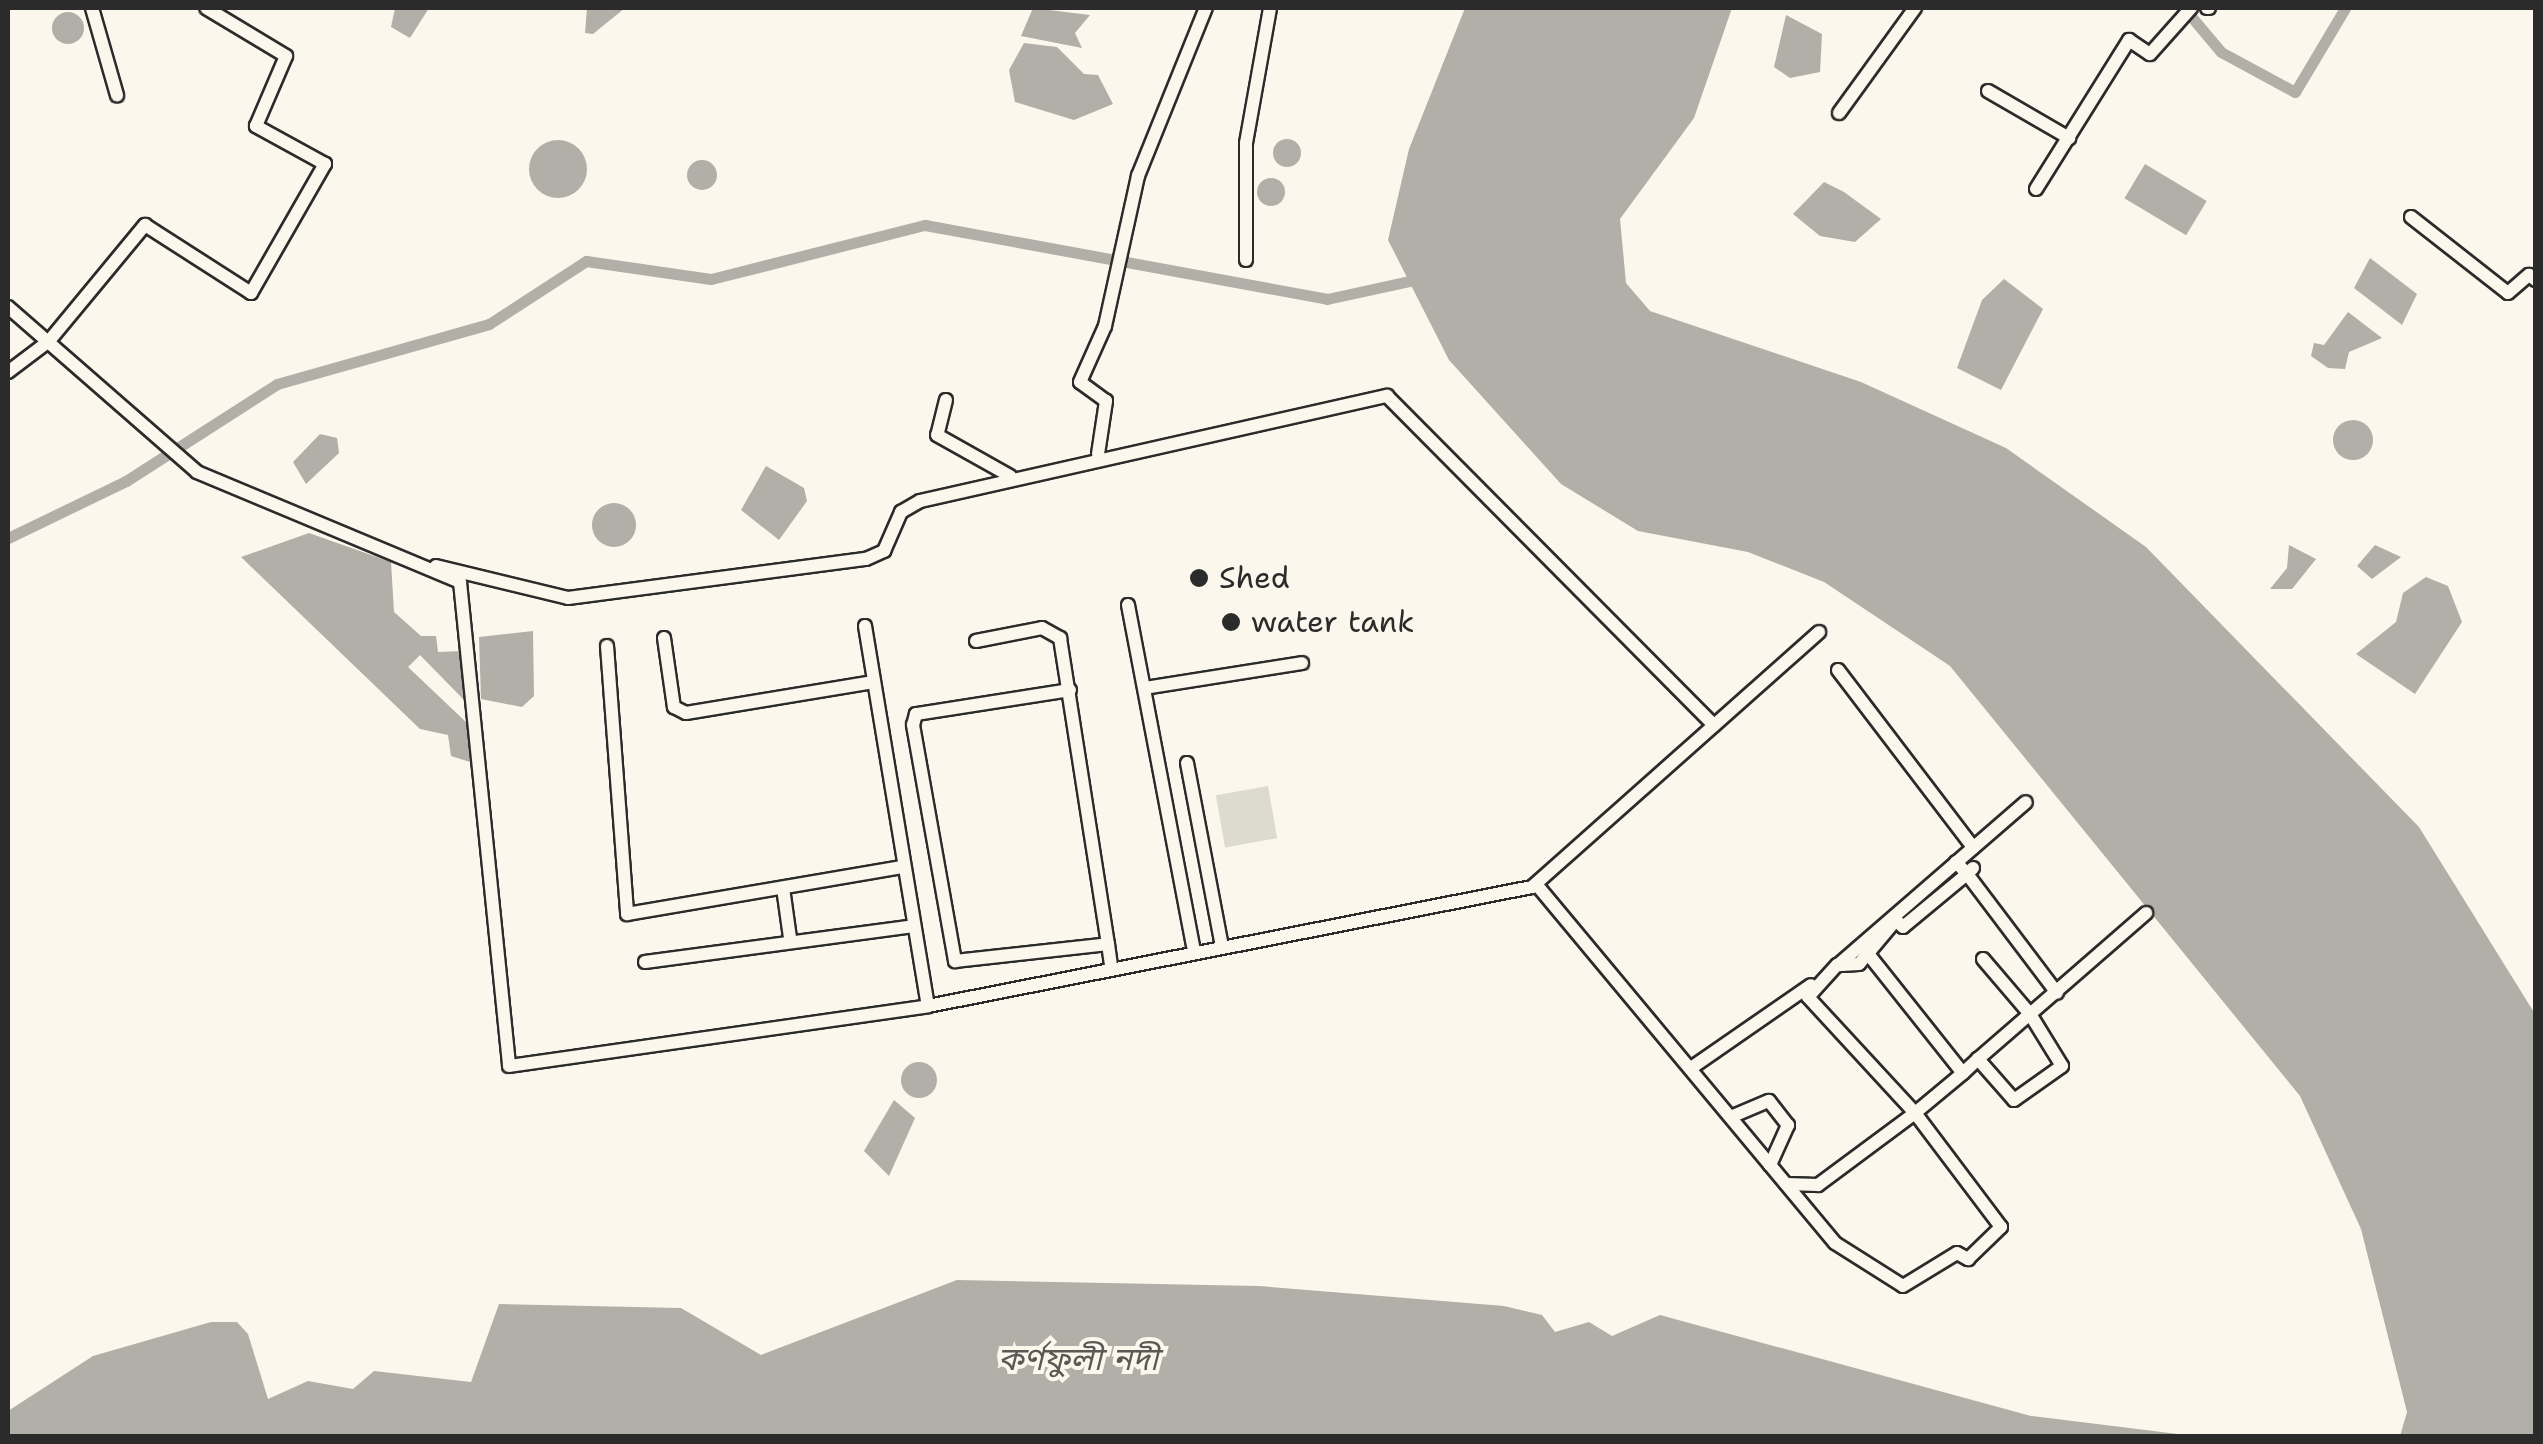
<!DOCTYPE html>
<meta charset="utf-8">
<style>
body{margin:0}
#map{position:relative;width:2543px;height:1444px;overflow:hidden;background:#fbf7ec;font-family:"Shantell Sans","Noto Sans Bengali",sans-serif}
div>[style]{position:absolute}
.green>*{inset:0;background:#dddad0;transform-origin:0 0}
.water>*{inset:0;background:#b1afa7;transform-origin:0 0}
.round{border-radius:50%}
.canal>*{height:11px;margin:-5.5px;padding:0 5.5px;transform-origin:5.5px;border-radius:5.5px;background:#b1afa7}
.roads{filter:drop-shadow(2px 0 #2b2b2b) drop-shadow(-2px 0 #2b2b2b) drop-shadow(0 2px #2b2b2b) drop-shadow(0 -2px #2b2b2b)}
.street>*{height:12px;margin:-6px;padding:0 6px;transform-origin:6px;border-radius:6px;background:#fbf7ec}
.dots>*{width:28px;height:28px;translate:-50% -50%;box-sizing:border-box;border:5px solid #fbf7ec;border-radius:50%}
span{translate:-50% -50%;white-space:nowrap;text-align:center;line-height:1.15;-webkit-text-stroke:8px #fbf7ec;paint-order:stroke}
.poi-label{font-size:30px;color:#2b2b2b}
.left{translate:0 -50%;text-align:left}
.water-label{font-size:32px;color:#5a5956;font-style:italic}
.frame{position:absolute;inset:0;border:10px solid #2b2b2b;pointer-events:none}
</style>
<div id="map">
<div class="green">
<div style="left:1268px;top:786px;width:53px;height:53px;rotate:80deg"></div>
</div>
<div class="water">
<div style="clip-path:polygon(395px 8px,429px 8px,410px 38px,391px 27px)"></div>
<div style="clip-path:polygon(587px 8px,625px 8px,593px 34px,585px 33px)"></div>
<div style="clip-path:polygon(1033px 8px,1090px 15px,1075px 33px,1082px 48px,1021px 36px)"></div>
<div style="clip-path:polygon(1465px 8px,1732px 8px,1694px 118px,1620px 219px,1626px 283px,1650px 311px,1861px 382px,2006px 448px,2146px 547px,2419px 827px,2535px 1014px,2535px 1436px,2400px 1436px,2407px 1412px,2361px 1229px,2300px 1096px,1950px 666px,1824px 582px,1748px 552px,1638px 531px,1561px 484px,1449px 360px,1388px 240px,1409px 149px)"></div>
<div class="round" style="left:52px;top:12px;width:32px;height:32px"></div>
<div style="clip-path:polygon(1786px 15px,1822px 34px,1820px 72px,1790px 78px,1774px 67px)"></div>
<div style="clip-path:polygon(1024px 43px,1057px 47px,1084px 74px,1098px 75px,1113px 104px,1074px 120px,1015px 102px,1009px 70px)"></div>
<div class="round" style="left:1273px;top:139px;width:28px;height:28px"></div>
<div class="round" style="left:529px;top:140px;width:58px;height:58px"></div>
<div class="round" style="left:687px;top:160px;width:30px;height:30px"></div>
<div style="left:2145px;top:164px;width:72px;height:40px;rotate:31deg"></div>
<div class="round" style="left:1257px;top:178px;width:28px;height:28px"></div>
<div style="clip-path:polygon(1824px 182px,1844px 192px,1881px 219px,1855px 242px,1820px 236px,1793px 214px)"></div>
<div style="clip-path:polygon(2370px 258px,2417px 294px,2402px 325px,2354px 288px)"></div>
<div style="clip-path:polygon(2004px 279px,2043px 309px,2001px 390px,1957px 368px,1982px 300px)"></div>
<div style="clip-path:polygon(2348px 312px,2382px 338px,2349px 352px,2345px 369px,2328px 368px,2311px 356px,2314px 343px,2324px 345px)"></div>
<div class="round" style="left:2333px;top:420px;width:40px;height:40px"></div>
<div style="clip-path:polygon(320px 434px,337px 438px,339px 453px,306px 484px,293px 462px)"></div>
<div style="clip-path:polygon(766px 466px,804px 488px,807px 501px,779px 540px,741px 510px)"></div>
<div class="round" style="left:592px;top:503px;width:44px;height:44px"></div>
<div style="clip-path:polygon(309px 533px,391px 562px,394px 612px,421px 636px,436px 636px,438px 652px,463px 651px,465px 701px,420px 655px,408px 667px,467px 723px,470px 762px,451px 756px,448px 735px,420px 729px,241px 557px)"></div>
<div style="clip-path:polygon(2289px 545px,2316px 559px,2292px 589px,2270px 589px,2287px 568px)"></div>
<div style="clip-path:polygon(2375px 545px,2401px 557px,2372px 579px,2357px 566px)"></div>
<div style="clip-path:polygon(2426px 577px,2448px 586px,2462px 622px,2415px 694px,2356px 654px,2396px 622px,2403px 593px)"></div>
<div style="clip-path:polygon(533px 631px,534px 696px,522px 707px,481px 699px,479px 637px)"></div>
<div class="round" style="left:901px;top:1062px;width:36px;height:36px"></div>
<div style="clip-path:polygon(894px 1100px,915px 1118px,889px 1176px,864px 1151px)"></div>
<div style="clip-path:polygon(957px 1280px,1259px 1286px,1504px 1306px,1542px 1315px,1555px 1332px,1589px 1322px,1612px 1336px,1660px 1315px,2031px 1416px,2194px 1436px,8px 1436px,8px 1411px,93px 1356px,211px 1322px,237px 1322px,248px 1334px,268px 1399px,308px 1381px,353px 1389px,374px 1371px,471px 1382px,499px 1304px,681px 1308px,761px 1355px)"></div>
</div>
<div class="canal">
<div style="left:2184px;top:8px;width:57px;rotate:49.9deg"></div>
<div style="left:2221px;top:52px;width:84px;rotate:28.4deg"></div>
<div style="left:2295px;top:92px;width:98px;rotate:-59.2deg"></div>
<div style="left:8px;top:538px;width:131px;rotate:-25.8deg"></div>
<div style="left:126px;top:481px;width:179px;rotate:-32.7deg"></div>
<div style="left:277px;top:384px;width:220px;rotate:-15.8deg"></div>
<div style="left:489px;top:324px;width:116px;rotate:-33deg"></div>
<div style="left:586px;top:261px;width:126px;rotate:8.2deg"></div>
<div style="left:711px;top:279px;width:221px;rotate:-14.2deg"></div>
<div style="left:925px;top:225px;width:409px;rotate:10.4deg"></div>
<div style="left:1327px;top:299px;width:98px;rotate:-12.3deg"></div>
</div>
<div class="roads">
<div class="street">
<div style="left:92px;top:8px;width:91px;rotate:74deg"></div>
<div style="left:2207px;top:8px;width:2px"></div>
<div style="left:1988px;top:91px;width:94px;rotate:30.1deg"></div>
<div style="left:1839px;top:113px;width:130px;rotate:-54.1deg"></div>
<div style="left:2036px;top:189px;width:176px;rotate:-58deg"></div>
<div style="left:2129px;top:40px;width:25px;rotate:34deg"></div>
<div style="left:2150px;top:54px;width:62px;rotate:-48.3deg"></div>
<div style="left:2411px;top:217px;width:123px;rotate:38.1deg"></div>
<div style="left:2508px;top:293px;width:28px;rotate:-41deg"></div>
<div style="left:2529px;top:275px;width:9px;rotate:36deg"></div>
<div style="left:1246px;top:260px;width:117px;rotate:-90deg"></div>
<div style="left:1246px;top:143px;width:137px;rotate:-79.9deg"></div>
<div style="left:8px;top:307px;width:251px;rotate:41.1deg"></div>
<div style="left:197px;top:472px;width:285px;rotate:22.7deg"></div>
<div style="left:460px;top:582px;width:486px;rotate:84.2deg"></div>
<div style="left:509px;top:1066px;width:423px;rotate:-8.1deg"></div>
<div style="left:928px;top:1006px;width:616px;rotate:-11.15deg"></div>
<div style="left:1532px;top:887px;width:384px;rotate:-41.6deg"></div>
<div style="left:8px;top:372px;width:51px;rotate:-37.1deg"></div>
<div style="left:49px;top:341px;width:151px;rotate:-50.4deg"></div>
<div style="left:145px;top:225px;width:126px;rotate:32.7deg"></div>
<div style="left:251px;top:293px;width:149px;rotate:-60.2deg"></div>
<div style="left:325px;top:164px;width:79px;rotate:-151.2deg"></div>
<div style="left:256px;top:126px;width:76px;rotate:-66.8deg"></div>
<div style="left:286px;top:56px;width:93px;rotate:-149deg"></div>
<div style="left:946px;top:400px;width:36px;rotate:104deg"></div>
<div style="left:937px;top:435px;width:84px;rotate:29.3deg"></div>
<div style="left:1098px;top:454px;width:54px;rotate:-81.4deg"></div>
<div style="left:1106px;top:401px;width:32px;rotate:-144deg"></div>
<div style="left:1080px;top:382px;width:61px;rotate:-65.9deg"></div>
<div style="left:1105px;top:326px;width:154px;rotate:-77.6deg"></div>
<div style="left:1138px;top:176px;width:181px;rotate:-68deg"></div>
<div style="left:436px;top:566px;width:136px;rotate:13.6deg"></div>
<div style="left:568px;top:598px;width:301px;rotate:-7.5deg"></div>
<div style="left:866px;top:559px;width:20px;rotate:-24deg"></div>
<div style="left:884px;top:551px;width:43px;rotate:-66.4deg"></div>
<div style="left:901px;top:512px;width:22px;rotate:-30deg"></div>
<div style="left:920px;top:501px;width:479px;rotate:-12.7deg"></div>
<div style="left:1387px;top:396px;width:464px;rotate:45.2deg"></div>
<div style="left:1128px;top:605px;width:348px;rotate:79.2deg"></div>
<div style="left:865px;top:626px;width:385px;rotate:80.6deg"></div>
<div style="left:664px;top:638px;width:70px;rotate:81.8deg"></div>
<div style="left:674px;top:707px;width:13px;rotate:27deg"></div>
<div style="left:686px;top:713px;width:190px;rotate:-9.4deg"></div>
<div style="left:976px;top:641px;width:67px;rotate:-11.1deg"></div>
<div style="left:1042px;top:628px;width:21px;rotate:29deg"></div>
<div style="left:1060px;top:638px;width:310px;rotate:81.1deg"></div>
<div style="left:607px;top:646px;width:269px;rotate:85.7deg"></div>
<div style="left:627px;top:914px;width:279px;rotate:-9.7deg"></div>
<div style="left:1838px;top:670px;width:223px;rotate:52.7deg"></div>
<div style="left:1145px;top:688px;width:159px;rotate:-9deg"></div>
<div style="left:1070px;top:690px;width:156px;rotate:171.1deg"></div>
<div style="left:916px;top:714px;width:11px;rotate:105deg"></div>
<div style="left:913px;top:725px;width:240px;rotate:79.9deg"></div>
<div style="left:955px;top:961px;width:154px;rotate:-6.3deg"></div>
<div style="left:1108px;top:944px;width:22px;rotate:82deg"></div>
<div style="left:1187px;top:763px;width:182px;rotate:79.2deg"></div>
<div style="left:1956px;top:862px;width:16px;rotate:47deg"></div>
<div style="left:1967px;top:874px;width:83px;rotate:140.4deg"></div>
<div style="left:1903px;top:927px;width:10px;rotate:-135deg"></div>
<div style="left:1896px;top:920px;width:57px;rotate:130.1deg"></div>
<div style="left:1859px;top:964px;width:22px;rotate:177deg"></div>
<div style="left:1837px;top:965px;width:43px;rotate:132.2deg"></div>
<div style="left:1808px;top:997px;width:158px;rotate:47.3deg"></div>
<div style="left:1915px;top:1113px;width:62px;rotate:-39.8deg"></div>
<div style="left:1973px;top:868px;width:8px;rotate:135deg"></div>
<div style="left:1967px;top:874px;width:149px;rotate:52.9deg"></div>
<div style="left:1536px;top:884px;width:467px;rotate:50.2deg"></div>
<div style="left:1835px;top:1243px;width:80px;rotate:32.3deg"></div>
<div style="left:1903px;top:1286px;width:63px;rotate:-31.4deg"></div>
<div style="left:1957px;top:1253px;width:13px;rotate:29deg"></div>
<div style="left:1968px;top:1259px;width:46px;rotate:-44.1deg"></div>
<div style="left:2001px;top:1227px;width:143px;rotate:-127deg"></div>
<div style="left:1915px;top:1113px;width:121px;rotate:143.4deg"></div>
<div style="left:1818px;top:1185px;width:32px;rotate:-178deg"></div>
<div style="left:783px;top:888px;width:50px;rotate:82deg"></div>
<div style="left:1869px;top:955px;width:151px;rotate:51.5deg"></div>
<div style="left:1963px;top:1073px;width:21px;rotate:-43deg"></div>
<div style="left:1978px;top:1059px;width:69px;rotate:-40.9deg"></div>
<div style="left:2030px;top:1014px;width:61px;rotate:58.4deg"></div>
<div style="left:2062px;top:1066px;width:59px;rotate:144.7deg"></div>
<div style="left:2014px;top:1100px;width:55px;rotate:-131.3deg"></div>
<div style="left:1983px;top:959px;width:72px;rotate:49.5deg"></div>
<div style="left:2030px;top:1014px;width:154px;rotate:-41deg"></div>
<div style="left:645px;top:962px;width:271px;rotate:-7.6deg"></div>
<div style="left:1839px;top:964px;width:247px;rotate:-40.9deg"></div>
<div style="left:1694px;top:1066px;width:142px;rotate:-34.7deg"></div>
<div style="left:1733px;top:1116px;width:39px;rotate:-23deg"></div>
<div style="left:1769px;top:1101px;width:31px;rotate:52deg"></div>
<div style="left:1788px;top:1125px;width:44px;rotate:114.2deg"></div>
</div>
</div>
<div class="dots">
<div style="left:1199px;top:578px;background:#2b2b2b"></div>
<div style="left:1231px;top:622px;background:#2b2b2b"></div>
</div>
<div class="poi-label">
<span class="left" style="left:1219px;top:578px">Shed</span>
<span class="left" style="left:1251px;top:622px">water tank</span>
</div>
<div class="water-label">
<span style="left:1078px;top:1359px">কর্ণফুলী নদী</span>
</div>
<div class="frame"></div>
</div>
